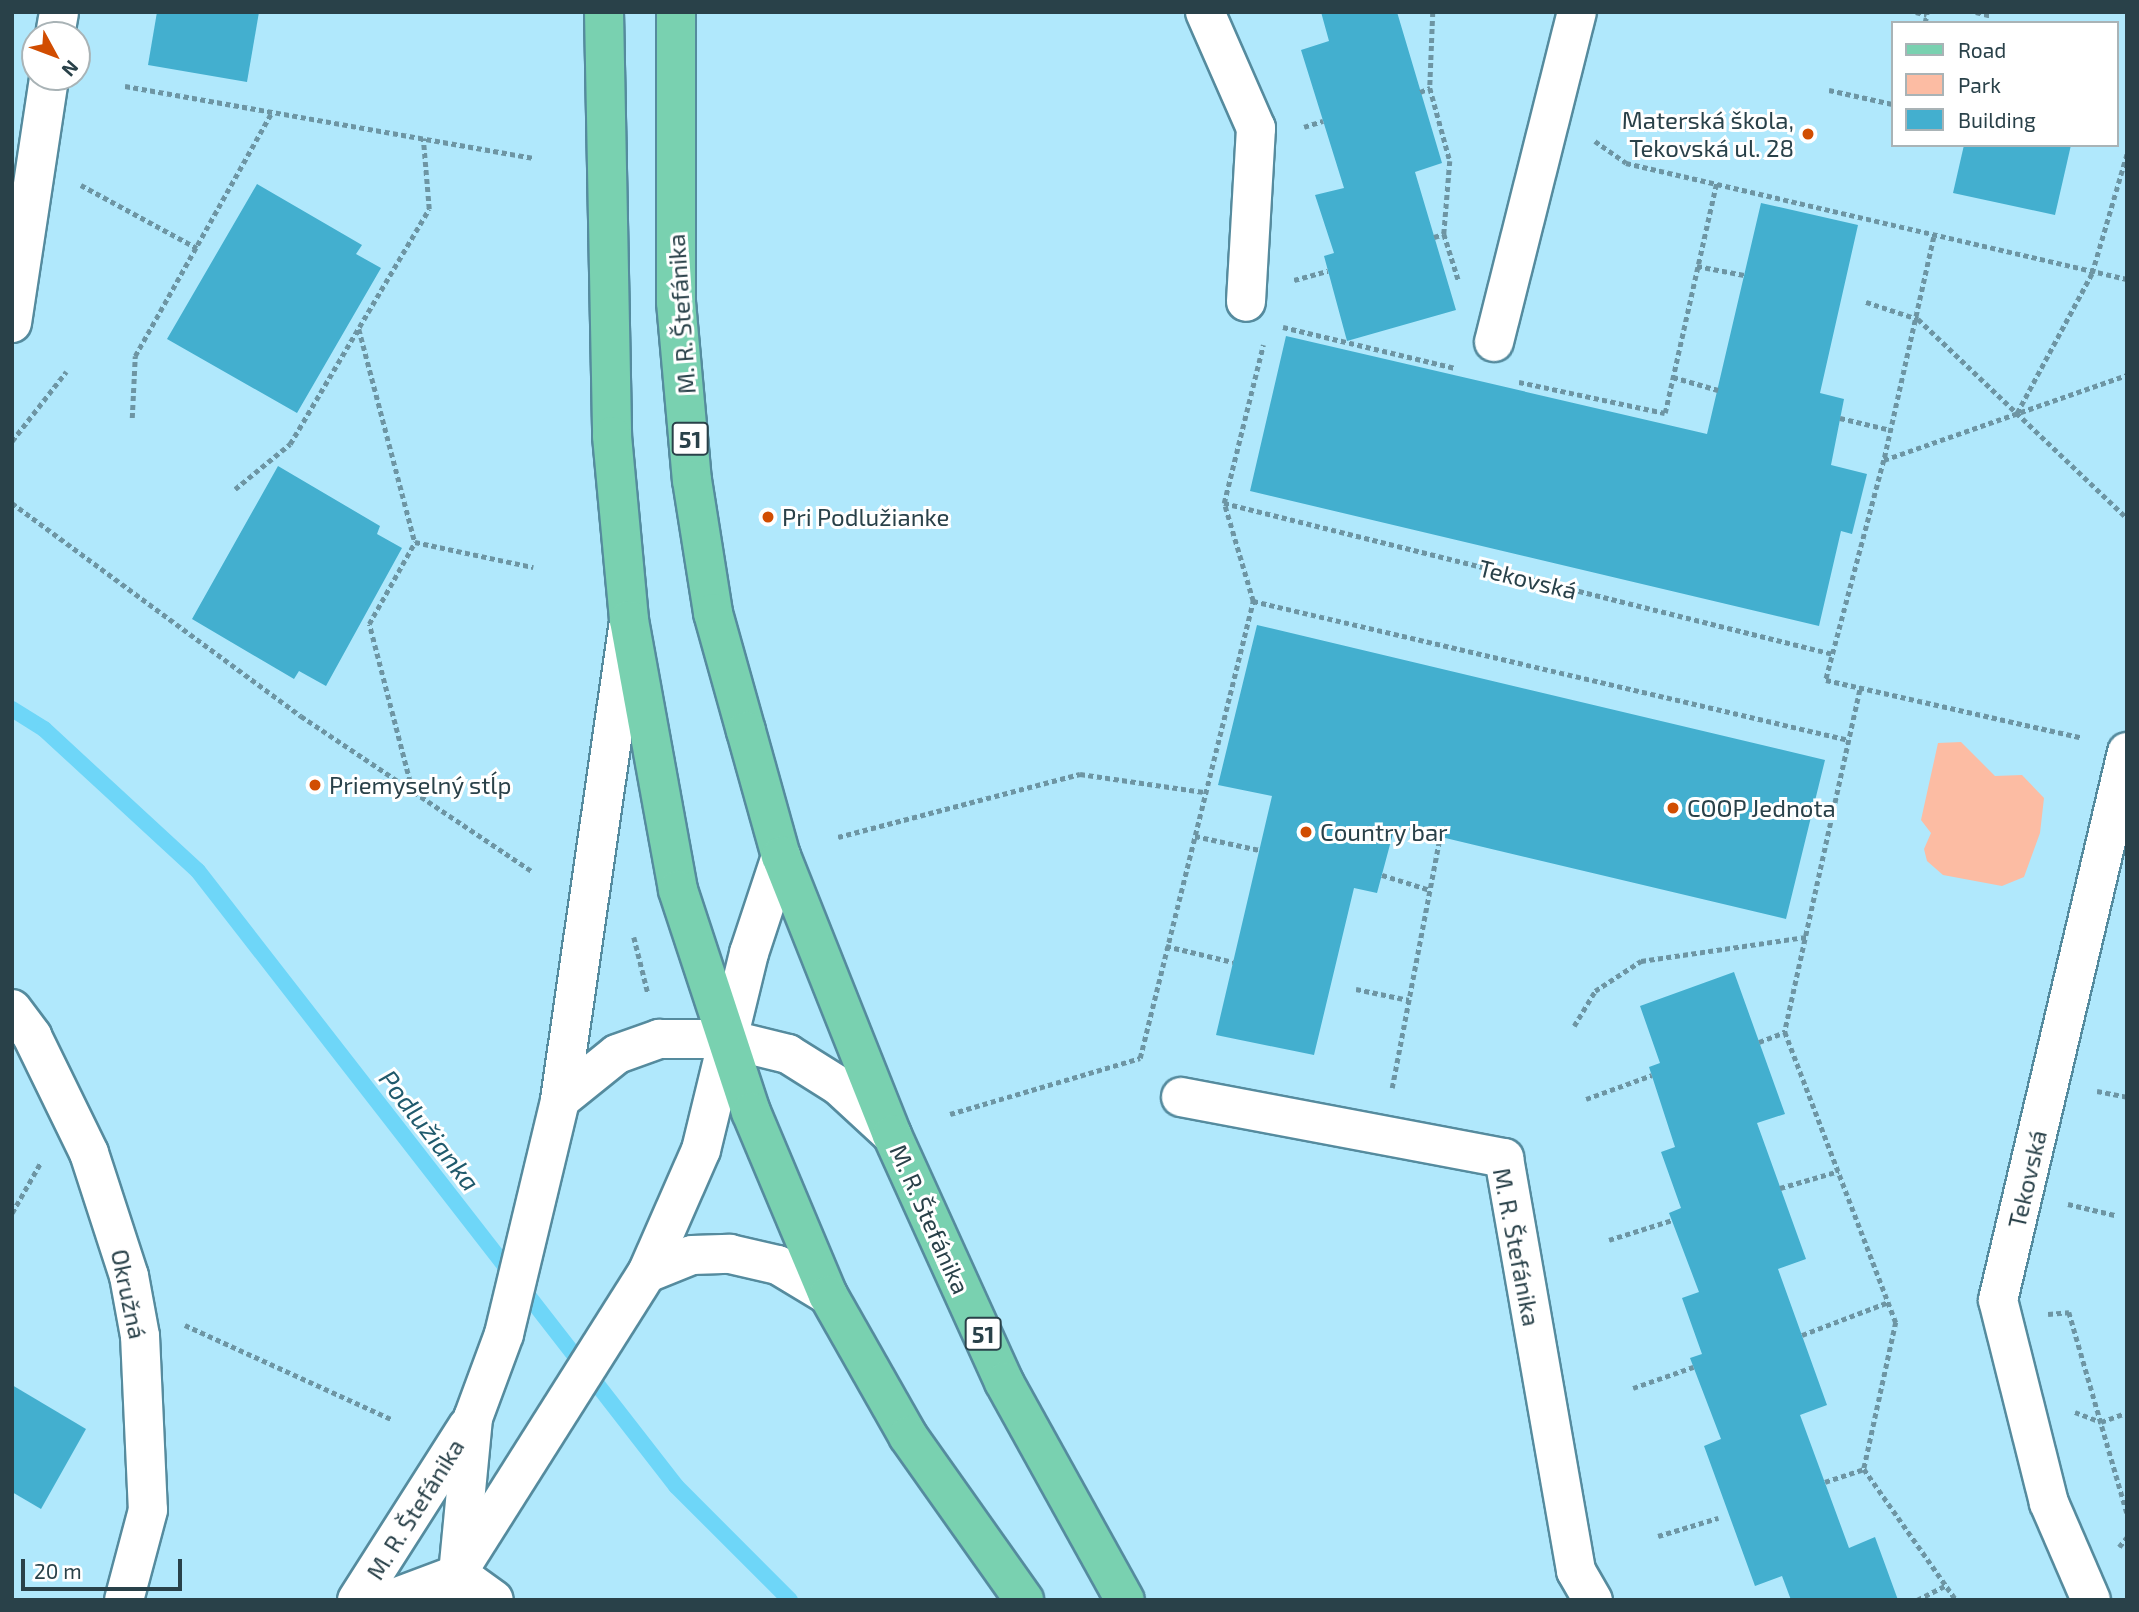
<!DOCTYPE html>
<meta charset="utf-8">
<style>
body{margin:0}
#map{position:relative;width:2139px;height:1612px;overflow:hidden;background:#b0e8fc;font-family:"Exo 2",sans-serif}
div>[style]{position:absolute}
.green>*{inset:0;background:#fcbca3}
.stream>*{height:16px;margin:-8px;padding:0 8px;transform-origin:8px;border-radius:8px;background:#6ed6f8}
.building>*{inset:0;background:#43afcf}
.path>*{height:4.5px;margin-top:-2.25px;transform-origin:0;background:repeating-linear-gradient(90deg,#6d95a3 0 5px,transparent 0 8.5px)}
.roads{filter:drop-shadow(2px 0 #558b9e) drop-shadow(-2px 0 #558b9e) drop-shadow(0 2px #558b9e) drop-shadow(0 -2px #558b9e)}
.street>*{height:38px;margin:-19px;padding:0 19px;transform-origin:19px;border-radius:19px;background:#fff}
.primary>*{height:38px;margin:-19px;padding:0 19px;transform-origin:19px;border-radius:19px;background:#79d1b0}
.dots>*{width:19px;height:19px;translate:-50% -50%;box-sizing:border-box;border:4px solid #fff;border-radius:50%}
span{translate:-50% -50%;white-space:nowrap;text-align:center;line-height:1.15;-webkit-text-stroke:6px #fff;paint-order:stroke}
.shield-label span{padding:2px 5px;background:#fff;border:2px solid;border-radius:5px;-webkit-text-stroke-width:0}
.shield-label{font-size:23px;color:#294149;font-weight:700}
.poi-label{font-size:24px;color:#294149}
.right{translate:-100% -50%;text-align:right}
.left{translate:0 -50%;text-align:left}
.street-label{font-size:24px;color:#294149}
.water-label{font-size:26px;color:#205a6c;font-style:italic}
.frame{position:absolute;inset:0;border:14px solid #294149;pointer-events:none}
.legend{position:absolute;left:1891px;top:21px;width:228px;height:126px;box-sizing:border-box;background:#fff;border:2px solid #a9b3b6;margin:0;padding:9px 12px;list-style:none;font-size:21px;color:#294149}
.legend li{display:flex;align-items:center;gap:14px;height:35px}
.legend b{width:35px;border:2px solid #a9b3b6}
.north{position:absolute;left:21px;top:21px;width:70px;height:70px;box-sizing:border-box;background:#fff;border:2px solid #a9b3b6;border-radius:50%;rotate:131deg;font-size:19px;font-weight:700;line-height:28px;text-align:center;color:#294149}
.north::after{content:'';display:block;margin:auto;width:24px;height:32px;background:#d14d01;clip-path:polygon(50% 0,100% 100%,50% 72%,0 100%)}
.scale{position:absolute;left:21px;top:1559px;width:161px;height:32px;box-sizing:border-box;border:4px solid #294149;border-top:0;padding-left:9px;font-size:21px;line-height:24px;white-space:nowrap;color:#294149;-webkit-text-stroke:5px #fff;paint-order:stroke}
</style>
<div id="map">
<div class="green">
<div style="clip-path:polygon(1961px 742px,1995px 776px,2022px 775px,2044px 798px,2040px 833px,2024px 877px,2002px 886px,1943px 875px,1927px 861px,1924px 849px,1931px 833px,1921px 820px,1938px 743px)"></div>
</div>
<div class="stream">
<div style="left:12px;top:709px;width:38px;rotate:32deg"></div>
<div style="left:44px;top:729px;width:209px;rotate:42.7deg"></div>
<div style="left:198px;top:871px;width:779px;rotate:52.14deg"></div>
<div style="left:676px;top:1486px;width:161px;rotate:45deg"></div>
</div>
<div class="building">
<div style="clip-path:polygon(157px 12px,259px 12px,247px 82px,148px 65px)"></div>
<div style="clip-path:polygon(1321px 12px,1397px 12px,1442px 163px,1415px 172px,1456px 310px,1347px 341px,1324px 256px,1334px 253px,1315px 195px,1344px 188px,1301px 50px,1329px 41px)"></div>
<div style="clip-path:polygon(1964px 145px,2071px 145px,2055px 215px,1953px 193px)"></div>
<div style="clip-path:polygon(257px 184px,362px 245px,356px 254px,381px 268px,297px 413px,167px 339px)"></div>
<div style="clip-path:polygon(1761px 203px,1858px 225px,1820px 393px,1844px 399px,1831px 465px,1867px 474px,1852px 534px,1841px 531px,1819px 626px,1250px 491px,1286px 336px,1707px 434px)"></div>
<div style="clip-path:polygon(278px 466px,380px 526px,377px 534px,402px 548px,326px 686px,299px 671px,294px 679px,192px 619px)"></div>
<div style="clip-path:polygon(1257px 625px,1825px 760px,1786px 919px,1395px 826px,1377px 893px,1354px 888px,1314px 1055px,1216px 1035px,1272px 796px,1218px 785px)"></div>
<div style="clip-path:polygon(1734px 972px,1785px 1114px,1757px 1123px,1806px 1259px,1778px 1269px,1827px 1405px,1800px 1415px,1849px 1548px,1875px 1537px,1898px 1600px,1791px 1600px,1782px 1576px,1755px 1586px,1704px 1446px,1721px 1439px,1690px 1358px,1702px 1354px,1682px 1298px,1699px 1292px,1669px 1213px,1681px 1208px,1661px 1152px,1675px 1147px,1649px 1067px,1660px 1063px,1640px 1006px)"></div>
<div style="clip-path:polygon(12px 1385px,86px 1429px,41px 1509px,12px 1492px)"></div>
</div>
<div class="path">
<div style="left:1433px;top:12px;width:76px;rotate:92.3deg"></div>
<div style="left:1430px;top:88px;width:76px;rotate:74.7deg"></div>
<div style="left:1450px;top:161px;width:73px;rotate:94.7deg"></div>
<div style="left:1444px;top:234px;width:50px;rotate:72.6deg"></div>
<div style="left:1916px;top:12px;width:11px;rotate:15deg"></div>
<div style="left:1976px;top:12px;width:16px;rotate:14deg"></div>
<div style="left:1925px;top:23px;width:11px;rotate:-80deg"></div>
<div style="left:125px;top:86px;width:415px;rotate:10deg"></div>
<div style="left:1829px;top:90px;width:65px;rotate:12.5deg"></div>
<div style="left:1420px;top:92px;width:11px;rotate:-22deg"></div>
<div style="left:1304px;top:127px;width:20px;rotate:-18deg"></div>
<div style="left:1595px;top:141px;width:38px;rotate:35deg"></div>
<div style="left:1626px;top:163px;width:514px;rotate:13.04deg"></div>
<div style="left:81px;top:185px;width:132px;rotate:28.5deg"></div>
<div style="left:1434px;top:237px;width:10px;rotate:-17deg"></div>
<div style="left:1934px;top:237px;width:229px;rotate:102.6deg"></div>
<div style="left:1884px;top:460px;width:228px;rotate:104.8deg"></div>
<div style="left:1826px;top:680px;width:263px;rotate:12.7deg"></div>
<div style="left:1697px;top:266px;width:48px;rotate:10.8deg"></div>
<div style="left:1294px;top:280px;width:35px;rotate:-15deg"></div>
<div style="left:1866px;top:302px;width:55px;rotate:18.1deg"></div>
<div style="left:1918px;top:319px;width:289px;rotate:43.6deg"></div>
<div style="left:1283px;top:327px;width:177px;rotate:13.4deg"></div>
<div style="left:359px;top:329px;width:220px;rotate:75.3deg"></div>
<div style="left:415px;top:542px;width:121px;rotate:12deg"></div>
<div style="left:1673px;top:377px;width:47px;rotate:16.1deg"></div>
<div style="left:1519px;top:382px;width:149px;rotate:12deg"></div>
<div style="left:1665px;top:413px;width:235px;rotate:-77.4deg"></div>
<div style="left:2017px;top:413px;width:159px;rotate:-61.8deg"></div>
<div style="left:2092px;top:273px;width:125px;rotate:-73.7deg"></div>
<div style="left:132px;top:418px;width:62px;rotate:-87.2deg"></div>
<div style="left:135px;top:356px;width:280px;rotate:-60.7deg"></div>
<div style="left:1840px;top:418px;width:52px;rotate:13.2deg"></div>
<div style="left:12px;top:441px;width:88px;rotate:-52deg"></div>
<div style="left:1884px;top:460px;width:257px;rotate:-19.3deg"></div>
<div style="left:235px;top:489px;width:71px;rotate:-39.3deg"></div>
<div style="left:290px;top:444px;width:273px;rotate:-59.4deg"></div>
<div style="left:429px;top:209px;width:71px;rotate:-94.8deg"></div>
<div style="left:12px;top:503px;width:359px;rotate:36.4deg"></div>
<div style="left:301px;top:716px;width:278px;rotate:33.9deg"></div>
<div style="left:1224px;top:503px;width:627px;rotate:13.93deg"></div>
<div style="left:1253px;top:601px;width:612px;rotate:13.13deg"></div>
<div style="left:1860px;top:690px;width:350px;rotate:102.4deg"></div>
<div style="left:1785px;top:1032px;width:311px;rotate:69.1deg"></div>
<div style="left:1896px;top:1322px;width:150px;rotate:102.3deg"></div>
<div style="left:1864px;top:1469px;width:160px;rotate:54.9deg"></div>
<div style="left:412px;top:790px;width:171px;rotate:-104.5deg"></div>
<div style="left:369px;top:624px;width:94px;rotate:-60.7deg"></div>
<div style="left:1195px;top:836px;width:66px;rotate:12.2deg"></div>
<div style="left:838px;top:837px;width:250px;rotate:-14.6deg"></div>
<div style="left:1080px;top:774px;width:125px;rotate:8.3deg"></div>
<div style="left:1382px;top:875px;width:50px;rotate:17.4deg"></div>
<div style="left:634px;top:937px;width:58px;rotate:76deg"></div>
<div style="left:1166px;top:946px;width:69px;rotate:13.4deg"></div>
<div style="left:1356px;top:989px;width:54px;rotate:11.7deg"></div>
<div style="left:1574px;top:1026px;width:41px;rotate:-59deg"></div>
<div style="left:1595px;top:991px;width:55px;rotate:-33.1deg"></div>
<div style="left:1641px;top:961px;width:167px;rotate:-8.3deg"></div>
<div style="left:1759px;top:1042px;width:28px;rotate:-21deg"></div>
<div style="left:1392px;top:1088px;width:251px;rotate:-79.2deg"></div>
<div style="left:2097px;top:1091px;width:31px;rotate:11deg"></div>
<div style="left:1586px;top:1099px;width:70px;rotate:-20deg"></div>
<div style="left:950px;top:1114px;width:198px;rotate:-16.4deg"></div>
<div style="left:1140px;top:1058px;width:471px;rotate:-76.1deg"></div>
<div style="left:1253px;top:601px;width:102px;rotate:-106.5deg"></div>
<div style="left:1224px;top:503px;width:163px;rotate:-76.1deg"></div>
<div style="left:1780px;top:1188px;width:61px;rotate:-16.1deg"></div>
<div style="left:2068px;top:1204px;width:48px;rotate:13.2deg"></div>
<div style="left:12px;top:1213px;width:59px;rotate:-60.4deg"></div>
<div style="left:1609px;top:1240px;width:66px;rotate:-17.6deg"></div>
<div style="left:2048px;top:1314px;width:21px;rotate:-5deg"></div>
<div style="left:2069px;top:1312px;width:209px;rotate:73.9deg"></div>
<div style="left:185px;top:1325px;width:229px;rotate:24.5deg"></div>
<div style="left:1802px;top:1335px;width:93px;rotate:-20.8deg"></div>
<div style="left:1633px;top:1388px;width:64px;rotate:-19.3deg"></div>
<div style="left:2075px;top:1412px;width:28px;rotate:21deg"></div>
<div style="left:2101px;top:1422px;width:23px;rotate:-20deg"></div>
<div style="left:1825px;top:1482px;width:41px;rotate:-18.4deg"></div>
<div style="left:1658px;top:1536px;width:63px;rotate:-16.7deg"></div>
<div style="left:2119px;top:1547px;width:13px;rotate:-51deg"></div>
<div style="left:1917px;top:1600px;width:33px;rotate:-27deg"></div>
</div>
<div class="roads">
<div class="street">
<div style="left:1205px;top:12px;width:127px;rotate:66.3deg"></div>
<div style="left:1256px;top:128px;width:174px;rotate:93.3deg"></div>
<div style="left:55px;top:35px;width:23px;rotate:-80deg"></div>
<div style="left:12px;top:323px;width:249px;rotate:-81.4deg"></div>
<div style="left:1494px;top:342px;width:340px;rotate:-75.9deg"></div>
<div style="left:12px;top:1009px;width:34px;rotate:53deg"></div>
<div style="left:32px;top:1036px;width:130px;rotate:64deg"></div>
<div style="left:89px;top:1153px;width:129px;rotate:72deg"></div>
<div style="left:129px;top:1276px;width:61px;rotate:79.6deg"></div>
<div style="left:140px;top:1336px;width:174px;rotate:87.4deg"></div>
<div style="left:148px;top:1510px;width:93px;rotate:104.9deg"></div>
<div style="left:1181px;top:1097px;width:329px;rotate:10.7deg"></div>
<div style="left:1504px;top:1158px;width:419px;rotate:80.1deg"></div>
<div style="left:1576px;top:1571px;width:34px;rotate:60deg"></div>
<div style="left:560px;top:1100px;width:73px;rotate:-38.9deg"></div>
<div style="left:617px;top:1054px;width:45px;rotate:-19.7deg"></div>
<div style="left:659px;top:1039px;width:68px"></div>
<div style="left:727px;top:1039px;width:63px;rotate:13.8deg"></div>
<div style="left:788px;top:1054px;width:60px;rotate:32.1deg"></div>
<div style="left:839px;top:1086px;width:72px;rotate:42.8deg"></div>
<div style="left:647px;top:1273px;width:48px;rotate:-21.8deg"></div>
<div style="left:692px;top:1255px;width:38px;rotate:-2deg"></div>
<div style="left:730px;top:1254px;width:49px;rotate:12.9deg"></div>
<div style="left:778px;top:1265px;width:58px;rotate:31deg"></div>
<div style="left:458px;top:1574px;width:157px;rotate:-84.5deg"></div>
<div style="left:473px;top:1418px;width:90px;rotate:-69.7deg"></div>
<div style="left:504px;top:1334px;width:241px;rotate:-76.5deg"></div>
<div style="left:560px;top:1100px;width:477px;rotate:-81.8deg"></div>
<div style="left:458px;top:1574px;width:44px;rotate:35.8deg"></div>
<div style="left:357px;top:1600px;width:206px;rotate:-57.5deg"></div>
<div style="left:389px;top:1600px;width:74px;rotate:-20.6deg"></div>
<div style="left:440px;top:1600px;width:387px;rotate:-57.7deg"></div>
<div style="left:647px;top:1273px;width:134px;rotate:-66.3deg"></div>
<div style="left:701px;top:1150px;width:203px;rotate:-76.3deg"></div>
<div style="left:749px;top:953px;width:102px;rotate:-71.7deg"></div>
<div style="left:2091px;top:1600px;width:106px;rotate:-113.4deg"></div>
<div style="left:2049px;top:1503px;width:209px;rotate:-104.1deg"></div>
<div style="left:1998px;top:1300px;width:563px;rotate:-76.75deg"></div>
</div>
<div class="primary">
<div style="left:604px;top:12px;width:424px;rotate:88.9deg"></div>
<div style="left:612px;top:436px;width:185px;rotate:84.7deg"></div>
<div style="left:629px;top:620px;width:274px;rotate:79.7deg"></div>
<div style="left:678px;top:890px;width:234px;rotate:71.8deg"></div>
<div style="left:751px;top:1112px;width:199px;rotate:67.2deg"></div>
<div style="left:828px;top:1295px;width:162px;rotate:60.4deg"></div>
<div style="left:908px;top:1436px;width:201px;rotate:54.7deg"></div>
<div style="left:676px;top:12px;width:290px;rotate:90deg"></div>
<div style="left:676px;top:302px;width:179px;rotate:84.9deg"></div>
<div style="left:692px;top:480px;width:135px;rotate:81deg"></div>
<div style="left:713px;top:613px;width:123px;rotate:74.4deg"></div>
<div style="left:746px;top:731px;width:130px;rotate:74.4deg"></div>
<div style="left:781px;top:856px;width:300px;rotate:68.3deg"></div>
<div style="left:892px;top:1135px;width:271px;rotate:65.6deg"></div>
<div style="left:1004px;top:1382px;width:249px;rotate:61deg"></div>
</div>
</div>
<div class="dots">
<div style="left:1808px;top:134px;background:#d14d01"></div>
<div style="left:768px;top:517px;background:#d14d01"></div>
<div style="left:315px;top:785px;background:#d14d01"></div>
<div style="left:1673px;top:808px;background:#d14d01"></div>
<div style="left:1306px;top:832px;background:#d14d01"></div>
</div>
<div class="shield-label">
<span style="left:690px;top:439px">51</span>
<span style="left:983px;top:1334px">51</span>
</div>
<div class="poi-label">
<span class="right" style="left:1794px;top:134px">Materská škola,<br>Tekovská ul. 28</span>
<span class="left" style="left:782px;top:517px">Pri Podlužianke</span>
<span class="left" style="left:329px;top:785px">Priemyselný stĺp</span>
<span class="left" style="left:1687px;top:808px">COOP Jednota</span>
<span class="left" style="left:1320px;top:832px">Country bar</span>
</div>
<div class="street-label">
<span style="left:681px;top:314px;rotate:-94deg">M. R. Štefánika</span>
<span style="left:1528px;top:579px;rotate:14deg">Tekovská</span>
<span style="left:2027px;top:1179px;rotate:-77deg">Tekovská</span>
<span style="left:930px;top:1219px;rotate:66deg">M. R. Štefánika</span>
<span style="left:1517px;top:1247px;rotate:79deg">M. R. Štefánika</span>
<span style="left:129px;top:1294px;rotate:78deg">Okružná</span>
<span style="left:415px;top:1509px;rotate:-58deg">M. R. Štefánika</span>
</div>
<div class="water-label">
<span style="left:430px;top:1130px;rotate:52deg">Podlužianka</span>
</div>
<div class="frame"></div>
<ul class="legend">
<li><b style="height:9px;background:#79d1b0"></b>Road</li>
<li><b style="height:19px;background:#fcbca3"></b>Park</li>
<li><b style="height:19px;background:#43afcf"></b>Building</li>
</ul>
<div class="north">N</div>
<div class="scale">20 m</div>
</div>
